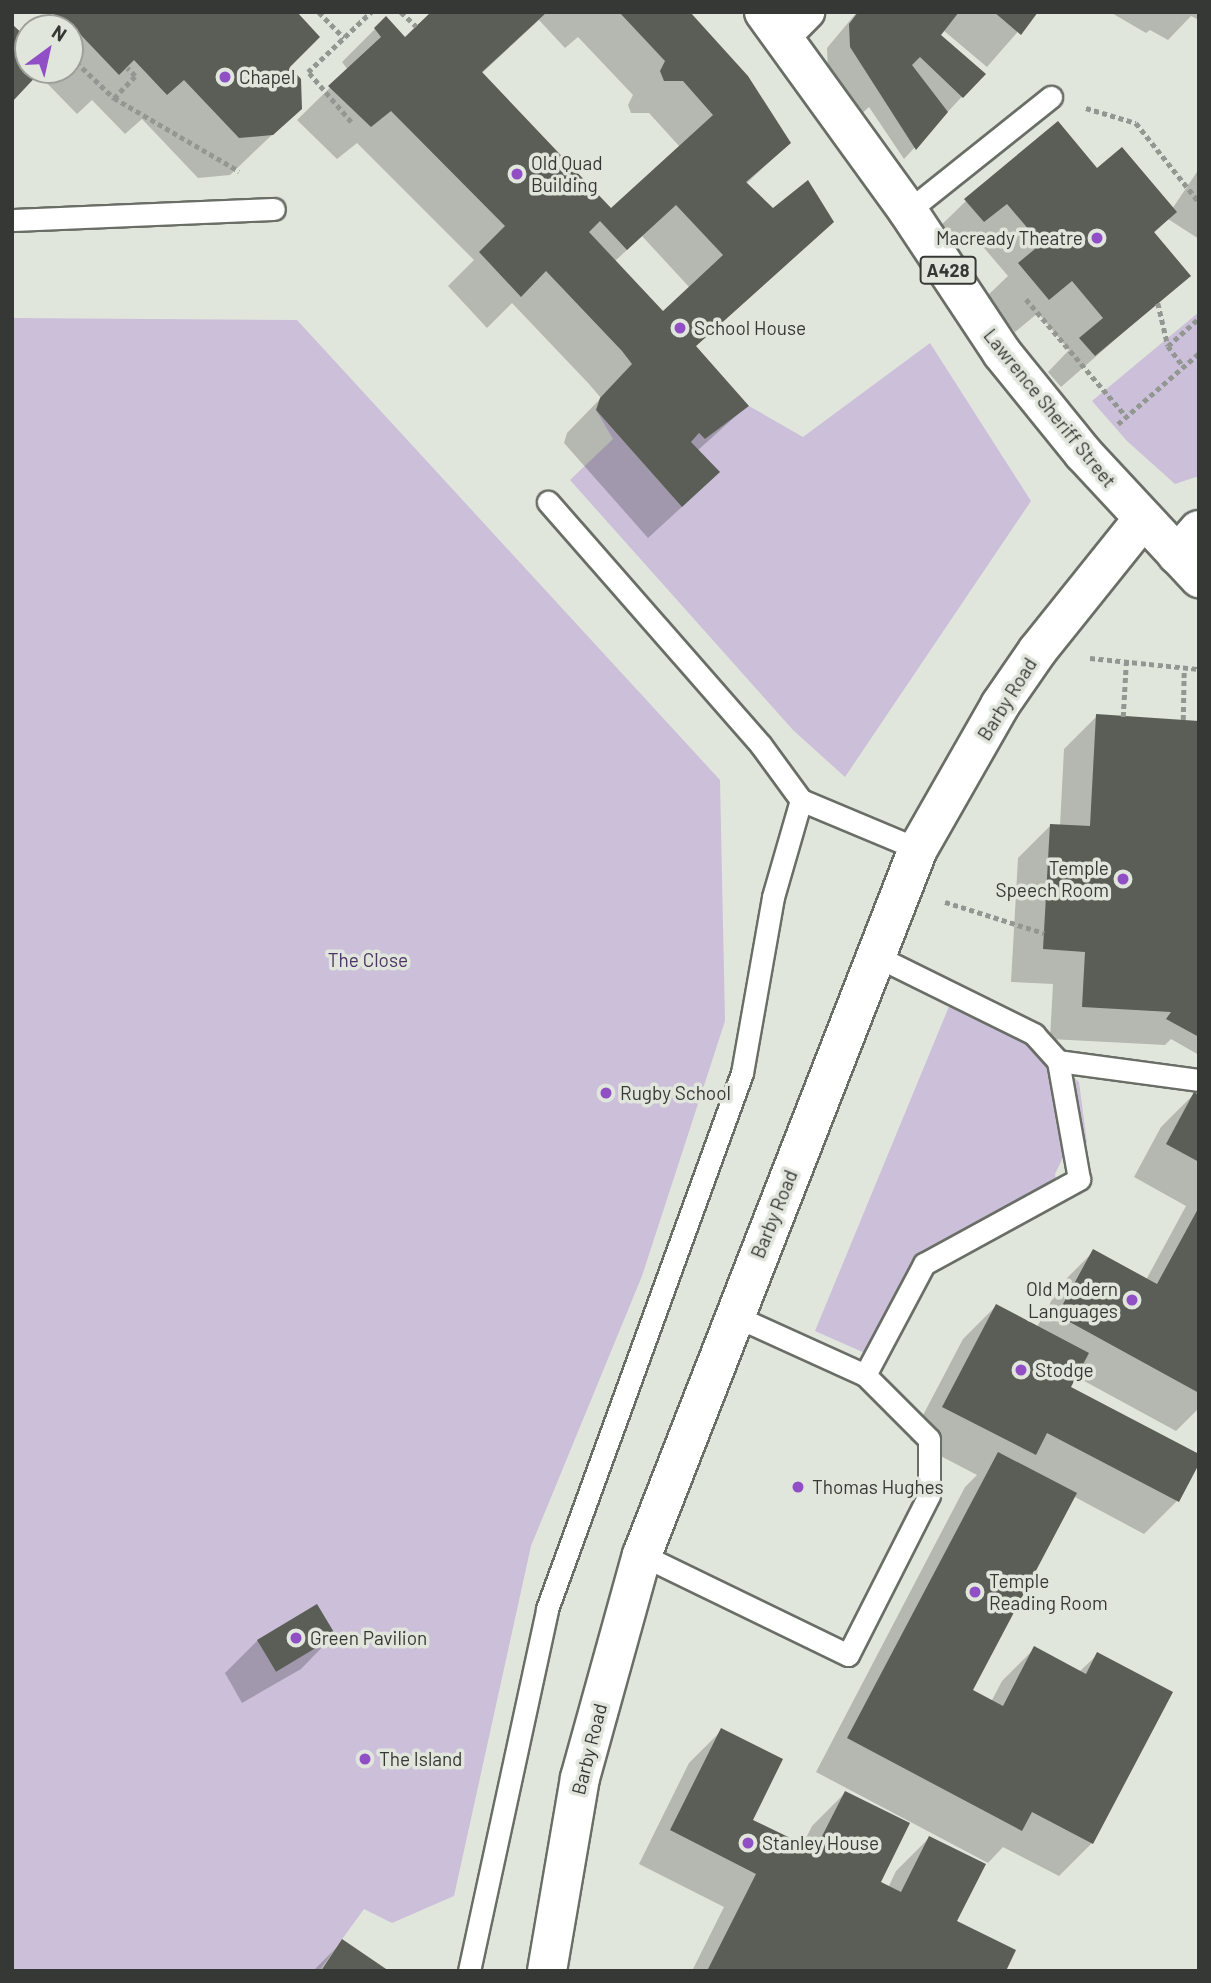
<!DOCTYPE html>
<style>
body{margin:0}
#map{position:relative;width:1211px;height:1983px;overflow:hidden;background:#e1e6dd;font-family:Barlow,sans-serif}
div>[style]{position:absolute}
.green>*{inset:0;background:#cbbfd9}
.shadow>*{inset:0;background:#0003}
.building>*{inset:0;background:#5a5e57;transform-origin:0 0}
.path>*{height:4.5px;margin-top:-2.25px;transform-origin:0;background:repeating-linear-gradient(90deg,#939791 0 5px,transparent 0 8.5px)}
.roads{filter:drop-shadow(2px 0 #696e66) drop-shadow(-2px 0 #696e66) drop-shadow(0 2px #696e66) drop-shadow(0 -2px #696e66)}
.service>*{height:21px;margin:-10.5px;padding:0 10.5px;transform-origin:10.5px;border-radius:10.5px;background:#fff}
.pedestrian>*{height:33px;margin:-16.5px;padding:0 16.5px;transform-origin:16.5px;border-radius:16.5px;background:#fff}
.minor>*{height:38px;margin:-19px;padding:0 19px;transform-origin:19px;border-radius:19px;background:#fff}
.trunk>*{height:38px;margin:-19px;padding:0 19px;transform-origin:19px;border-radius:19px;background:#fff}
.dots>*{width:19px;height:19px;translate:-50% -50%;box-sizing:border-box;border:4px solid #e1e6dd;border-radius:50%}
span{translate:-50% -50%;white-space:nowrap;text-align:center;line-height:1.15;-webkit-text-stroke:7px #e1e6dd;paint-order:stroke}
.shield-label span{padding:2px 5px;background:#e1e6dd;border:2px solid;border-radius:5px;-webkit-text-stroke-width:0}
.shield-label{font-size:18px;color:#363835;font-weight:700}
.poi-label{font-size:19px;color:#363835}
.left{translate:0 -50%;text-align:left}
.right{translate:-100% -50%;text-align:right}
.street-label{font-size:19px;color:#363835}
.park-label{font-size:19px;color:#4e3467}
.frame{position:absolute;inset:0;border:14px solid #363835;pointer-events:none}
.north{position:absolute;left:14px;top:14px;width:70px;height:70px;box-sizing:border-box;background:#e1e6dd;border:2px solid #9da09a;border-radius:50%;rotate:33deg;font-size:19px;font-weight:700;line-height:28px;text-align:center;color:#363835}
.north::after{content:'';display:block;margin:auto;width:24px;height:32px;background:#904fc5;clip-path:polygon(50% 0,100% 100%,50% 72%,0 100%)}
</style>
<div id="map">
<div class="green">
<div style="clip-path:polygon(1199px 312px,1199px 476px,1175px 484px,1127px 441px,1092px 401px)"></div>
<div style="clip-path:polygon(12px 318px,297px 320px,720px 780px,725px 1021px,642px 1276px,531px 1546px,454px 1896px,392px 1923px,364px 1909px,319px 1971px,12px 1971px)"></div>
<div style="clip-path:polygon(930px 343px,1031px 501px,845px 777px,793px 730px,570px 480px,613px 439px,596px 410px,682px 507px,691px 442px,699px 433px,705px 439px,749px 406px,803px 437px)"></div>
<div style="clip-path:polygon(950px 1004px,1028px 1039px,1079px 1082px,1087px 1143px,1064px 1155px,1055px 1174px,1060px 1201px,926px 1277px,883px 1361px,815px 1331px)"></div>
</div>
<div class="shadow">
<div style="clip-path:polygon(52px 12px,295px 12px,288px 67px,300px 108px,230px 175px,198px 178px,142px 119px,125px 134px,92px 100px,77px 114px,37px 73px,12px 99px,28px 41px,28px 70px,70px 70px,70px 28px,42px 28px,55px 16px)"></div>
<div style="clip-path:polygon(evenodd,433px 12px,687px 12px,789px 143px,746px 184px,773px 211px,831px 222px,695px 347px,747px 406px,697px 451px,684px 505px,648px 538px,564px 443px,567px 433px,601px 398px,589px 384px,512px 303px,487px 328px,448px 286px,474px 260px,357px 143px,337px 159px,297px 120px,348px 70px,342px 62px,375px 29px,405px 39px,433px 12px,539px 20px,565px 48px,578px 37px,633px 95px,628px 105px,631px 113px,649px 113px,680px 147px,611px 210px,481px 74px,539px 20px,433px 12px,642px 236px,690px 288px,663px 314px,614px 262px,642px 236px)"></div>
<div style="clip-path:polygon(857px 12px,1035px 12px,987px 67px,943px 30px,939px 35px,983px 74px,904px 159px,869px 107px,857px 118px,828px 71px,827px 48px)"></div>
<div style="clip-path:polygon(1110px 12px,1199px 12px,1199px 20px,1191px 16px,1168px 40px,1150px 30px,1146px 33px)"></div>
<div style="clip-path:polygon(1199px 169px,1199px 239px,1168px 219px,1153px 234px,1188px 276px,1061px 387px,1048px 372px,1069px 350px,1038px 313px,1015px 332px,986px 297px,1008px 276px,973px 235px,950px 254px,933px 233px,966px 201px,1097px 170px,1172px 209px)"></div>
<div style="clip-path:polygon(1097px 716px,1199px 723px,1199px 1055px,1171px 1039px,1165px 1045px,1050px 1039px,1053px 984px,1011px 982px,1018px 858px,1051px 825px,1060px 826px,1064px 749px)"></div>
<div style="clip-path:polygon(1194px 1094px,1199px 1097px,1199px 1408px,1176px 1431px,1075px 1376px,1069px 1388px,1177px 1501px,1144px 1534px,1073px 1496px,971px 1691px,991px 1702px,1002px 1681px,1035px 1648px,1079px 1672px,1098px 1654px,1092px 1843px,1059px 1876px,1003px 1847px,988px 1863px,816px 1772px,965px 1487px,977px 1475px,910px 1440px,963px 1339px,996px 1306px,1037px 1327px,1060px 1285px,1093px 1252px,1146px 1280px,1186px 1206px,1134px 1177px,1161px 1127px)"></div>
<div style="clip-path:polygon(333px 1636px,301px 1669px,242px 1703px,225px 1673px,258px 1640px)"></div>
<div style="clip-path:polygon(722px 1730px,751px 1820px,802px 1846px,812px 1826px,845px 1793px,878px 1883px,888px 1888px,896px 1871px,929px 1838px,955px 1922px,1004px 1971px,692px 1971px,724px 1907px,639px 1864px,689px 1763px)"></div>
<div style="clip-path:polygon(342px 1942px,386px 1971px,313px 1971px)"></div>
</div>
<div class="building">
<div style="clip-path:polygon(57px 12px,297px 12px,320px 37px,290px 67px,301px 79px,302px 109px,273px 135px,239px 138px,184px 80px,167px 95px,134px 60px,119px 75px,78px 32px,70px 40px,70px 28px,39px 28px)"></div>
<div style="clip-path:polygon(evenodd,431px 12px,547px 12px,482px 72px,611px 208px,713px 115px,683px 81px,664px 81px,660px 71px,665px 61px,619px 12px,690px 12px,748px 76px,791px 143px,746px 182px,773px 208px,808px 180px,834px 222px,696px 346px,749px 406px,705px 439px,699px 433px,691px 442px,720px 472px,682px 507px,596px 410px,600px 398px,632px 364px,622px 351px,546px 271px,521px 297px,479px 252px,505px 226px,391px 111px,371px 127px,328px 86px,381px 37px,374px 28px,386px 16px,405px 37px,431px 12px,676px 205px,723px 255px,663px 311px,589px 232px,600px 221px,627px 250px,676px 205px)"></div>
<div style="clip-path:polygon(858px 12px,959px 12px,941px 35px,986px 74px,963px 98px,920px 57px,912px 65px,948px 112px,916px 150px,850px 47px,849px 24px)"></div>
<div style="clip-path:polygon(994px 12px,1038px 12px,1021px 35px)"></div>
<div style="clip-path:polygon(12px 24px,28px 39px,28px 70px,42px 70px,12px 102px)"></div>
<div style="clip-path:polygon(1058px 121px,1097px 168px,1122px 147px,1177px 212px,1154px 232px,1191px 276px,1095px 356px,1079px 338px,1103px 318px,1072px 281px,1049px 300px,1018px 263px,1041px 244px,1007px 204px,984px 222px,964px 199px)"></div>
<div style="clip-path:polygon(1096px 714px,1199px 721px,1199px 1037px,1166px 1019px,1171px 1012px,1082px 1007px,1085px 952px,1043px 949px,1050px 824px,1090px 826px)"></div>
<div style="clip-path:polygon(1194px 1092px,1199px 1095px,1199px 1162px,1166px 1144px)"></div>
<div style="clip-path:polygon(1199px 1207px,1199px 1393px,1057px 1315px,1093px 1249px,1157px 1284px)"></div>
<div style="clip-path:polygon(996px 1304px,1089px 1353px,1071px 1387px,1199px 1454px,1199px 1464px,1179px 1502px,1047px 1433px,1036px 1455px,942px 1407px)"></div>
<div style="clip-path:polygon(998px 1452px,1077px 1493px,973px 1690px,1003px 1706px,1034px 1646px,1086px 1674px,1097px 1652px,1173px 1692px,1093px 1844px,1032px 1812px,1022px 1831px,847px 1738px)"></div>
<div style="left:317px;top:1604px;width:37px;height:70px;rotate:59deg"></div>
<div style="clip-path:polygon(721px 1728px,783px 1759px,753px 1820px,815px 1850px,845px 1791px,910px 1823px,881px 1882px,901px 1892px,929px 1836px,986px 1864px,957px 1921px,1016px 1950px,1006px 1971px,707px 1971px,756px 1874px,670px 1830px)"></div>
<div style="clip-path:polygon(342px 1939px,389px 1971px,321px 1971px)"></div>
</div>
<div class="path">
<div style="left:319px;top:12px;width:36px;rotate:46deg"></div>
<div style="left:401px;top:12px;width:21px;rotate:43deg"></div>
<div style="left:70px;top:56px;width:61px;rotate:43.7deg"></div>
<div style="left:114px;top:98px;width:145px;rotate:30.3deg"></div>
<div style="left:114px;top:98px;width:30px;rotate:-46deg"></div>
<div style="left:135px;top:76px;width:11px;rotate:-135deg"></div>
<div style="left:1086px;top:108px;width:52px;rotate:16.7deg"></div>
<div style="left:1136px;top:123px;width:101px;rotate:51.4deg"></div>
<div style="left:351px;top:122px;width:66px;rotate:-130.7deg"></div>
<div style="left:308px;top:72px;width:87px;rotate:-43.6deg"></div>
<div style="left:1026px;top:299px;width:154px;rotate:49.5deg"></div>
<div style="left:1158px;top:303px;width:44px;rotate:76.9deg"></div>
<div style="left:1168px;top:346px;width:42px;rotate:-42.1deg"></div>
<div style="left:1168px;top:346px;width:25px;rotate:53deg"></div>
<div style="left:1118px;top:424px;width:108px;rotate:-41.2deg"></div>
<div style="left:1090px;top:658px;width:110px;rotate:5.8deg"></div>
<div style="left:1123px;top:717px;width:54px;rotate:-86.8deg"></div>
<div style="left:1183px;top:720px;width:51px;rotate:-88.9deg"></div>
<div style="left:945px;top:902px;width:104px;rotate:17.4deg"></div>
</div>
<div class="roads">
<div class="service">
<div style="left:908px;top:211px;width:183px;rotate:-38.6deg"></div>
<div style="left:12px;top:220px;width:262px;rotate:-2.4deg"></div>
<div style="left:801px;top:800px;width:127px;rotate:22.7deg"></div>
<div style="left:1058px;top:1061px;width:142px;rotate:7.7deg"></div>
<div style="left:865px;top:1375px;width:126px;rotate:-62deg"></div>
<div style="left:924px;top:1264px;width:177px;rotate:-28.7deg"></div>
<div style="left:1079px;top:1179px;width:120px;rotate:-100.1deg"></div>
<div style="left:1058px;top:1061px;width:36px;rotate:-132deg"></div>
<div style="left:1034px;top:1034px;width:176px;rotate:-153.7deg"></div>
<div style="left:642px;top:1555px;width:229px;rotate:25.9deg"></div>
<div style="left:848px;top:1655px;width:179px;rotate:-63.1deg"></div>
<div style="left:929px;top:1495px;width:56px;rotate:-90deg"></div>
<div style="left:929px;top:1439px;width:91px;rotate:-135deg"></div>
<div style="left:865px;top:1375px;width:145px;rotate:-155.6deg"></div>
<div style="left:469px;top:1971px;width:370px;rotate:-77.8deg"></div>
<div style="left:547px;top:1609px;width:570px;rotate:-70.01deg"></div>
<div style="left:742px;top:1073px;width:179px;rotate:-80deg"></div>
<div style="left:773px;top:897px;width:101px;rotate:-73.9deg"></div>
<div style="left:801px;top:800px;width:69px;rotate:-126.2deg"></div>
<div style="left:760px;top:744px;width:322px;rotate:-131.2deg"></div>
</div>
<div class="pedestrian">
<div style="left:784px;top:35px;width:33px;rotate:-45deg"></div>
</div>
<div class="minor">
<div style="left:1177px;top:555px;width:33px;rotate:-49deg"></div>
<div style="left:547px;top:1971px;width:196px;rotate:-80.3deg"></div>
<div style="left:580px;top:1778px;width:231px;rotate:-74.5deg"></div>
<div style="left:642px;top:1555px;width:758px;rotate:-68.65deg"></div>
<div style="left:918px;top:849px;width:166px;rotate:-60.3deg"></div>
<div style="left:1000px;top:705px;width:67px;rotate:-55.4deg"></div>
<div style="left:1038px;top:650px;width:168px;rotate:-51.3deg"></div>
</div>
<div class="trunk">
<div style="left:764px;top:12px;width:246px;rotate:54.1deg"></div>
<div style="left:908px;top:211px;width:170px;rotate:56.5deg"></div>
<div style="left:1002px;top:353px;width:129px;rotate:51deg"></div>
<div style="left:1083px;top:453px;width:171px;rotate:47.1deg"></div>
</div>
</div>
<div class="dots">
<div style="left:225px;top:77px;background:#904fc5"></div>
<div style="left:517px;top:174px;background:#904fc5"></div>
<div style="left:1097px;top:238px;background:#904fc5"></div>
<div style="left:680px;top:328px;background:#904fc5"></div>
<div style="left:1123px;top:879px;background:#904fc5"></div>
<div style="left:606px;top:1093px;background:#904fc5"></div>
<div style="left:1132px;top:1300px;background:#904fc5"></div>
<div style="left:1021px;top:1370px;background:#904fc5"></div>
<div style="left:798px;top:1487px;background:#904fc5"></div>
<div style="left:975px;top:1592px;background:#904fc5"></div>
<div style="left:296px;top:1638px;background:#904fc5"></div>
<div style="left:365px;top:1759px;background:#904fc5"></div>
<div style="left:748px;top:1843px;background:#904fc5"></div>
</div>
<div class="shield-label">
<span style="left:948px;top:270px">A428</span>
</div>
<div class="poi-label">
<span class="left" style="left:239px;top:77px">Chapel</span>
<span class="left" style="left:531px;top:174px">Old Quad<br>Building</span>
<span class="right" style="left:1083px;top:238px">Macready Theatre</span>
<span class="left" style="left:694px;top:328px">School House</span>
<span class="right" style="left:1109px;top:879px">Temple<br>Speech Room</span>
<span class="left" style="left:620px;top:1093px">Rugby School</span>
<span class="right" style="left:1118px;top:1300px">Old Modern<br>Languages</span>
<span class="left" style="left:1035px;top:1370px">Stodge</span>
<span class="left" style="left:812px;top:1487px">Thomas Hughes</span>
<span class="left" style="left:989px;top:1592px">Temple<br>Reading Room</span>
<span class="left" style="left:310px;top:1638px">Green Pavilion</span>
<span class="left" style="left:379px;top:1759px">The Island</span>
<span class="left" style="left:762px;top:1843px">Stanley House</span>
</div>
<div class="street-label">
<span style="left:1050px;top:408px;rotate:51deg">Lawrence Sheriff Street</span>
<span style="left:1007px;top:699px;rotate:-58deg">Barby Road</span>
<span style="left:774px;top:1214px;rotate:-68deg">Barby Road</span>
<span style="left:589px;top:1749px;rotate:-76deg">Barby Road</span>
</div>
<div class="park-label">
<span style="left:368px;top:960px">The Close</span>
</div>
<div class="frame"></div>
<div class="north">N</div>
</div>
